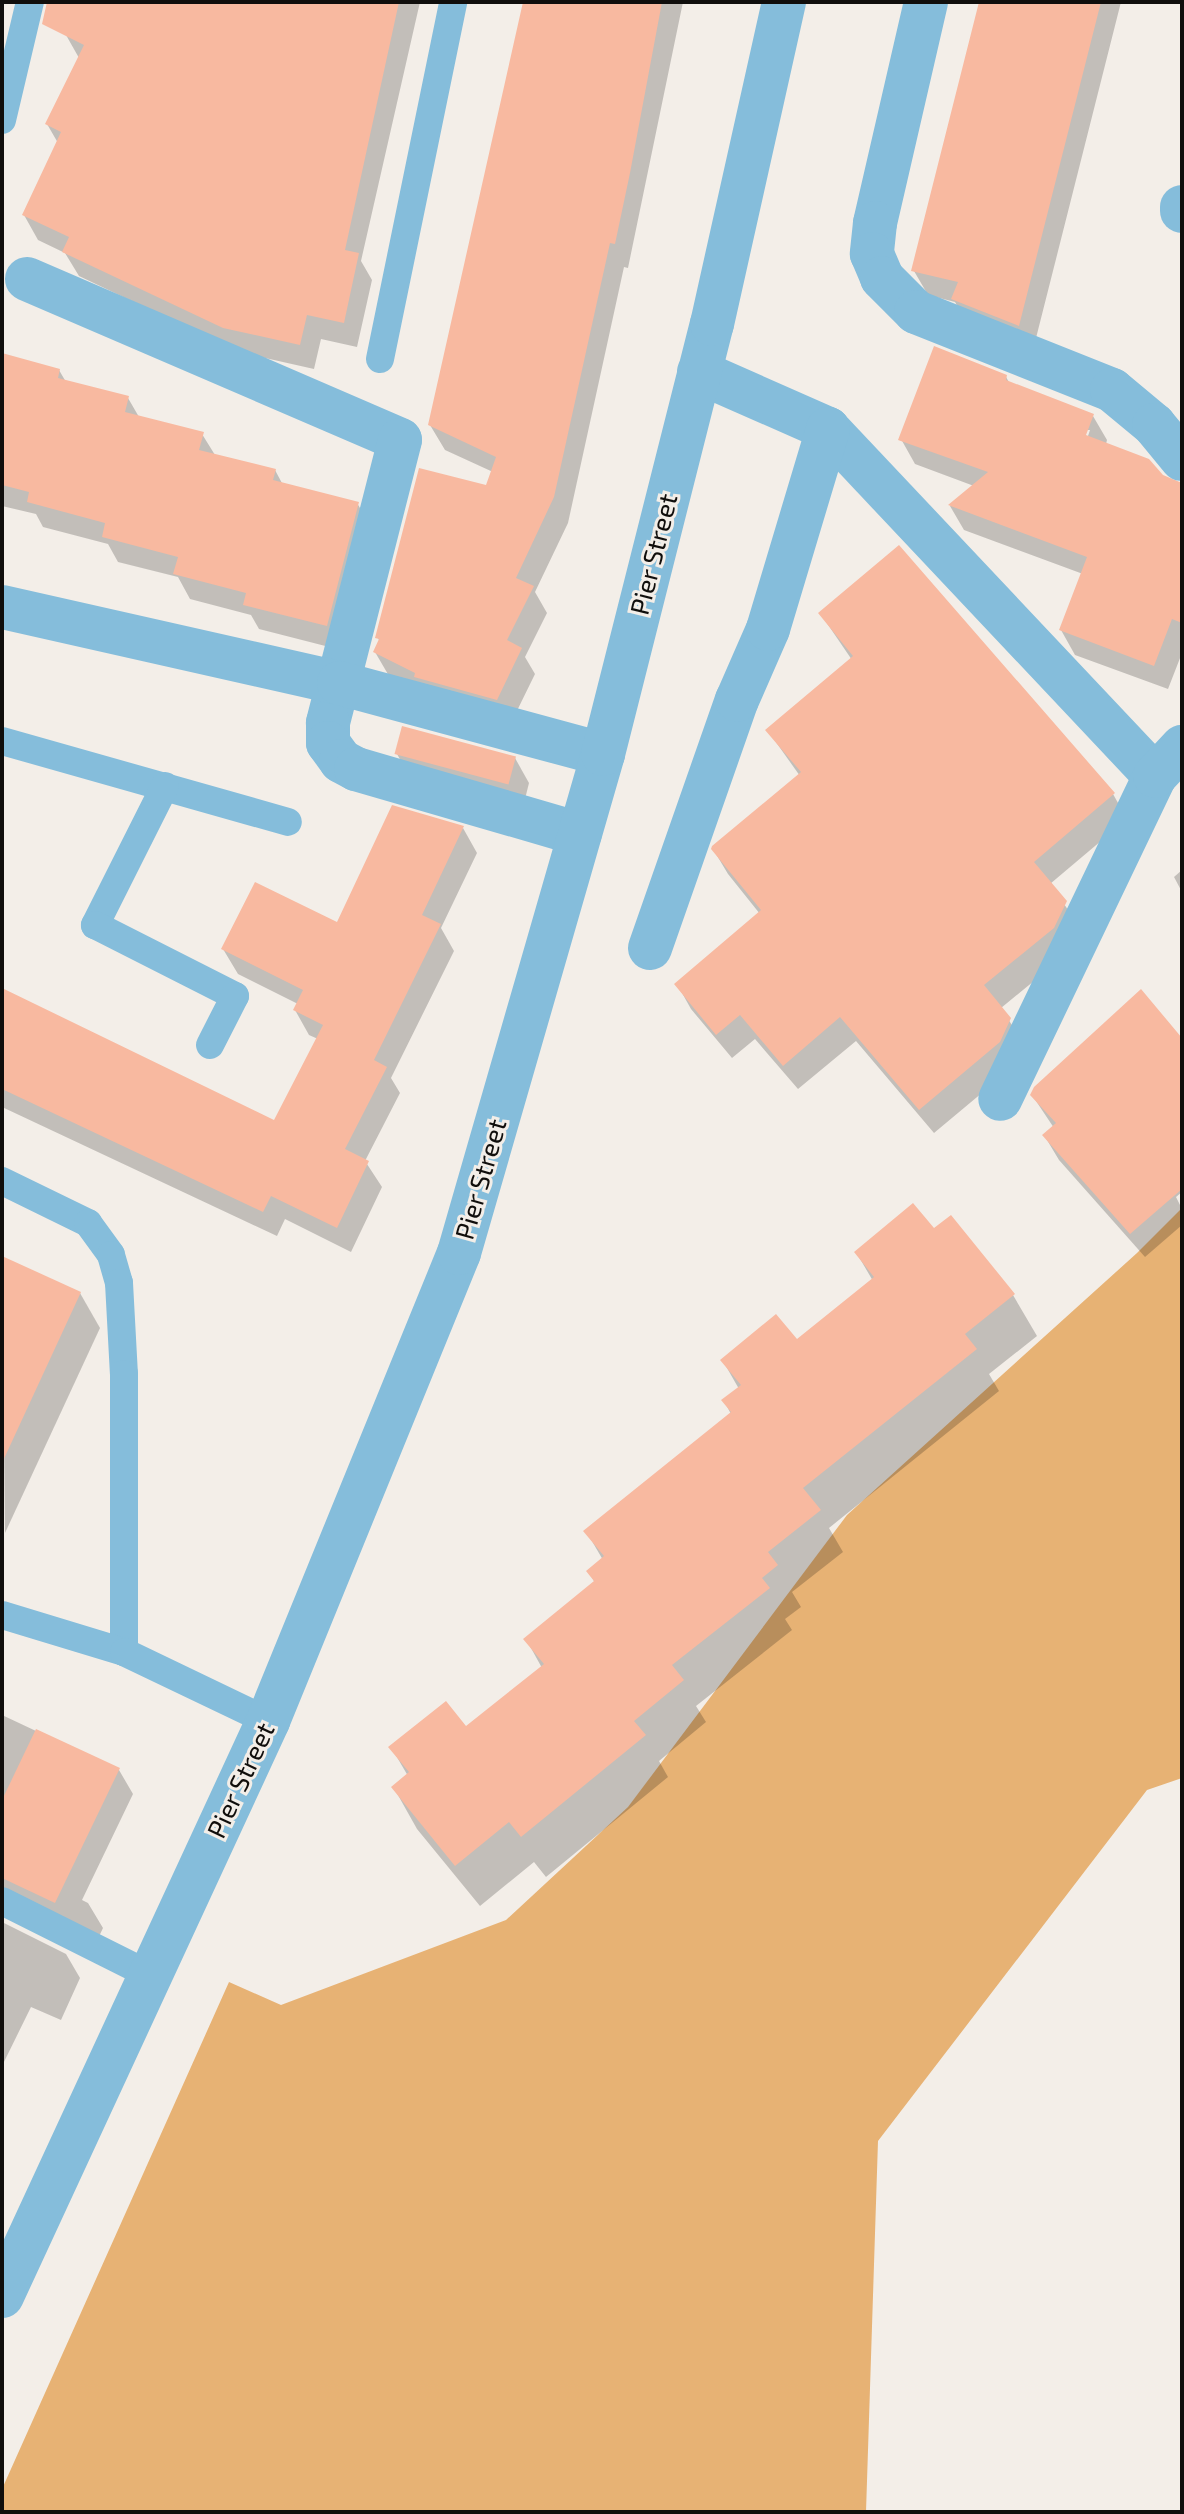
<!DOCTYPE html>
<style>
body{margin:0}
#map{position:relative;width:1184px;height:2514px;overflow:hidden;background:#f3eee8;font-family:"Exo 2",sans-serif}
div>[style]{position:absolute}
.green>*{inset:0;background:#e7b274}
.shadow>*{inset:0;background:#0003}
.building>*{inset:0;background:#f8b9a0;transform-origin:0 0}
.service>*{height:28px;margin:-14px;padding:0 14px;transform-origin:14px;border-radius:14px;background:#85bddb}
.minor>*{height:44px;margin:-22px;padding:0 22px;transform-origin:22px;border-radius:22px;background:#85bddb}
span{translate:-50% -50%;white-space:nowrap;text-align:center;line-height:1.15;-webkit-text-stroke:6px #f3eee8;paint-order:stroke}
.street-label{font-size:26px;color:#100e0c}
.frame{position:absolute;inset:0;border:4px solid #100e0c;pointer-events:none}
</style>
<div id="map">
<div class="green">
<div style="clip-path:polygon(1182px 1208px,1182px 1778px,1147px 1790px,878px 2141px,866px 2512px,2px 2512px,2px 2489px,229px 1982px,281px 2005px,506px 1920px,628px 1807px,847px 1515px,1137px 1253px)"></div>
</div>
<div class="shadow">
<div style="clip-path:polygon(82px 2px,420px 2px,361px 261px,372px 280px,357px 347px,321px 339px,314px 369px,239px 352px,79px 276px,65px 253px,38px 240px,24px 215px,58px 143px,47px 124px,79px 58px,66px 35px)"></div>
<div style="clip-path:polygon(525px 2px,683px 2px,628px 268px,624px 267px,568px 523px,535px 592px,547px 613px,525px 657px,535px 674px,511px 723px,389px 676px,375px 652px,380px 642px,378px 638px,487px 487px,493px 472px,445px 450px,430px 425px)"></div>
<div style="clip-path:polygon(981px 2px,1121px 2px,1033px 350px,968px 324px,955px 302px,928px 295px,914px 271px)"></div>
<div style="clip-path:polygon(59px 370px,66px 382px,128px 398px,139px 417px,202px 434px,215px 455px,275px 470px,283px 485px,357px 503px,372px 528px,341px 650px,259px 629px,251px 615px,190px 599px,178px 577px,118px 562px,108px 544px,43px 527px,36px 514px,2px 506px,2px 371px)"></div>
<div style="clip-path:polygon(evenodd,1006px 377px,1010px 384px,1093px 416px,1107px 440px,1106px 444px,1182px 534px,1182px 653px,1168px 689px,1075px 655px,1061px 630px,1083px 574px,964px 530px,950px 506px,974px 486px,915px 464px,901px 439px,1006px 377px,1086px 430px,1090px 430px,1085px 445px,1086px 430px)"></div>
<div style="clip-path:polygon(820px 613px,1113px 794px,1127px 819px,1050px 884px,1080px 927px,1068px 953px,1001px 1008px,1024px 1044px,1013px 1067px,934px 1133px,856px 1041px,798px 1089px,755px 1039px,732px 1058px,691px 1009px,677px 984px,760px 914px,728px 874px,713px 849px,800px 776px,768px 731px,852px 660px)"></div>
<div style="clip-path:polygon(397px 754px,515px 758px,529px 783px,522px 811px,411px 779px)"></div>
<div style="clip-path:polygon(463px 828px,477px 853px,441px 928px,454px 951px,391px 1078px,400px 1093px,365px 1161px,382px 1187px,351px 1252px,285px 1219px,277px 1236px,2px 1107px,2px 989px,275px 1122px,318px 1039px,309px 1035px,295px 1010px,298px 1004px,238px 974px,223px 949px,338px 925px)"></div>
<div style="clip-path:polygon(1182px 870px,1182px 892px,1174px 877px)"></div>
<div style="clip-path:polygon(1182px 1041px,1182px 1192px,1176px 1197px,1182px 1209px,1182px 1225px,1145px 1257px,1059px 1160px,1044px 1135px,1054px 1128px,1032px 1095px)"></div>
<div style="clip-path:polygon(933px 1231px,1013px 1295px,1037px 1336px,989px 1374px,999px 1391px,829px 1528px,843px 1552px,792px 1592px,801px 1607px,785px 1619px,792px 1630px,696px 1706px,706px 1722px,659px 1761px,668px 1777px,546px 1877px,534px 1862px,480px 1906px,417px 1829px,394px 1788px,408px 1776px,391px 1747px,466px 1729px,542px 1668px,526px 1639px,595px 1583px,589px 1572px,603px 1560px,586px 1531px,731px 1414px,724px 1401px,739px 1389px,723px 1361px,797px 1341px,873px 1281px,856px 1252px)"></div>
<div style="clip-path:polygon(2px 1258px,80px 1293px,100px 1328px,5px 1533px)"></div>
<div style="clip-path:polygon(2px 1715px,119px 1770px,133px 1794px,82px 1900px,88px 1903px,103px 1928px,95px 1945px,2px 1916px)"></div>
<div style="clip-path:polygon(2px 1922px,66px 1954px,80px 1978px,61px 2020px,31px 2007px,2px 2066px)"></div>
</div>
<div class="building">
<div style="clip-path:polygon(47px 2px,399px 2px,345px 250px,359px 253px,344px 323px,307px 315px,300px 345px,223px 328px,62px 252px,69px 237px,22px 215px,61px 132px,45px 124px,84px 45px,42px 24px)"></div>
<div style="clip-path:polygon(523px 2px,662px 2px,630px 173px,615px 244px,610px 243px,554px 497px,516px 578px,534px 586px,507px 640px,522px 648px,497px 700px,414px 677px,415px 673px,373px 652px,379px 639px,375px 638px,419px 468px,486px 485px,496px 457px,428px 425px)"></div>
<div style="clip-path:polygon(979px 2px,1101px 2px,1019px 326px,951px 299px,958px 282px,911px 271px)"></div>
<div style="clip-path:polygon(934px 346px,1007px 375px,1006px 380px,1094px 414px,1086px 435px,1149px 459px,1163px 475px,1182px 483px,1182px 623px,1172px 619px,1154px 666px,1059px 630px,1087px 557px,948px 505px,988px 472px,898px 440px)"></div>
<div style="clip-path:polygon(2px 353px,60px 369px,58px 378px,129px 396px,125px 412px,204px 432px,199px 450px,276px 469px,273px 480px,359px 502px,327px 626px,243px 605px,246px 593px,173px 574px,178px 557px,102px 537px,105px 523px,27px 502px,29px 492px,2px 485px)"></div>
<div style="clip-path:polygon(899px 545px,1115px 793px,1034px 862px,1067px 901px,1054px 928px,984px 985px,1011px 1018px,1000px 1042px,919px 1110px,840px 1017px,783px 1066px,740px 1015px,716px 1035px,674px 984px,761px 910px,711px 849px,712px 846px,801px 772px,765px 730px,853px 656px,818px 613px)"></div>
<div style="left:402px;top:726px;width:118px;height:29px;rotate:15deg"></div>
<div style="clip-path:polygon(392px 805px,464px 826px,422px 915px,441px 924px,374px 1060px,387px 1067px,345px 1149px,369px 1161px,337px 1228px,271px 1196px,263px 1212px,2px 1089px,2px 988px,274px 1120px,323px 1025px,293px 1010px,303px 990px,221px 949px,255px 882px,337px 922px)"></div>
<div style="clip-path:polygon(1141px 989px,1182px 1038px,1182px 1189px,1130px 1234px,1042px 1135px,1056px 1123px,1030px 1095px,1034px 1087px)"></div>
<div style="clip-path:polygon(913px 1203px,934px 1228px,951px 1215px,1015px 1294px,965px 1334px,977px 1349px,803px 1488px,821px 1510px,768px 1552px,778px 1565px,762px 1578px,770px 1588px,672px 1665px,684px 1680px,634px 1721px,646px 1735px,521px 1837px,509px 1822px,455px 1866px,391px 1787px,409px 1772px,388px 1747px,446px 1701px,466px 1726px,544px 1664px,523px 1639px,594px 1581px,586px 1571px,604px 1556px,583px 1531px,731px 1412px,721px 1400px,741px 1385px,720px 1360px,776px 1314px,797px 1339px,874px 1277px,854px 1252px)"></div>
<div style="clip-path:polygon(2px 1256px,81px 1292px,2px 1463px)"></div>
<div style="clip-path:polygon(36px 1729px,120px 1768px,55px 1903px,2px 1878px,2px 1800px)"></div>
</div>
<div class="service">
<div style="left:2px;top:120px;width:121px;rotate:-76.7deg"></div>
<div style="left:380px;top:359px;width:364px;rotate:-78.4deg"></div>
<div style="left:2px;top:741px;width:297px;rotate:15.8deg"></div>
<div style="left:165px;top:786px;width:156px;rotate:116.7deg"></div>
<div style="left:95px;top:925px;width:157px;rotate:26.9deg"></div>
<div style="left:235px;top:996px;width:55px;rotate:117deg"></div>
<div style="left:2px;top:1181px;width:96px;rotate:26deg"></div>
<div style="left:88px;top:1223px;width:39px;rotate:54deg"></div>
<div style="left:111px;top:1255px;width:29px;rotate:74deg"></div>
<div style="left:119px;top:1283px;width:91px;rotate:86.9deg"></div>
<div style="left:124px;top:1374px;width:278px;rotate:90deg"></div>
<div style="left:2px;top:1615px;width:127px;rotate:16.9deg"></div>
<div style="left:124px;top:1652px;width:160px;rotate:25.6deg"></div>
<div style="left:2px;top:1901px;width:165px;rotate:26.6deg"></div>
</div>
<div class="minor">
<div style="left:926px;top:2px;width:227px;rotate:103deg"></div>
<div style="left:875px;top:223px;width:31px;rotate:96deg"></div>
<div style="left:872px;top:254px;width:26px;rotate:67deg"></div>
<div style="left:882px;top:278px;width:48px;rotate:45deg"></div>
<div style="left:916px;top:312px;width:211px;rotate:21.7deg"></div>
<div style="left:1112px;top:390px;width:55px;rotate:39.8deg"></div>
<div style="left:1154px;top:425px;width:44px;rotate:50.5deg"></div>
<div style="left:1182px;top:207px;width:4px;rotate:90deg"></div>
<div style="left:27px;top:279px;width:406px;rotate:23.3deg"></div>
<div style="left:400px;top:440px;width:292px;rotate:104.3deg"></div>
<div style="left:328px;top:723px;width:20px;rotate:90deg"></div>
<div style="left:328px;top:743px;width:22px;rotate:54deg"></div>
<div style="left:341px;top:761px;width:17px;rotate:28deg"></div>
<div style="left:356px;top:769px;width:233px;rotate:16.2deg"></div>
<div style="left:699px;top:372px;width:141px;rotate:23.8deg"></div>
<div style="left:828px;top:429px;width:477px;rotate:46.7deg"></div>
<div style="left:1155px;top:776px;width:358px;rotate:115.6deg"></div>
<div style="left:2px;top:607px;width:345px;rotate:12.7deg"></div>
<div style="left:339px;top:683px;width:273px;rotate:15.1deg"></div>
<div style="left:1155px;top:776px;width:40px;rotate:-47deg"></div>
<div style="left:650px;top:948px;width:263px;rotate:-70.7deg"></div>
<div style="left:737px;top:700px;width:77px;rotate:-66.4deg"></div>
<div style="left:768px;top:629px;width:209px;rotate:-73.3deg"></div>
<div style="left:2px;top:2296px;width:634px;rotate:-65.17deg"></div>
<div style="left:268px;top:1721px;width:505px;rotate:-67.8deg"></div>
<div style="left:459px;top:1253px;width:519px;rotate:-73.9deg"></div>
<div style="left:603px;top:754px;width:444px;rotate:-75.8deg"></div>
<div style="left:712px;top:324px;width:330px;rotate:-77.4deg"></div>
</div>
<div class="street-label">
<span style="left:653px;top:554px;rotate:-76deg">Pier Street</span>
<span style="left:480px;top:1179px;rotate:-74deg">Pier Street</span>
<span style="left:240px;top:1780px;rotate:-65deg">Pier Street</span>
</div>
<div class="frame"></div>
</div>
